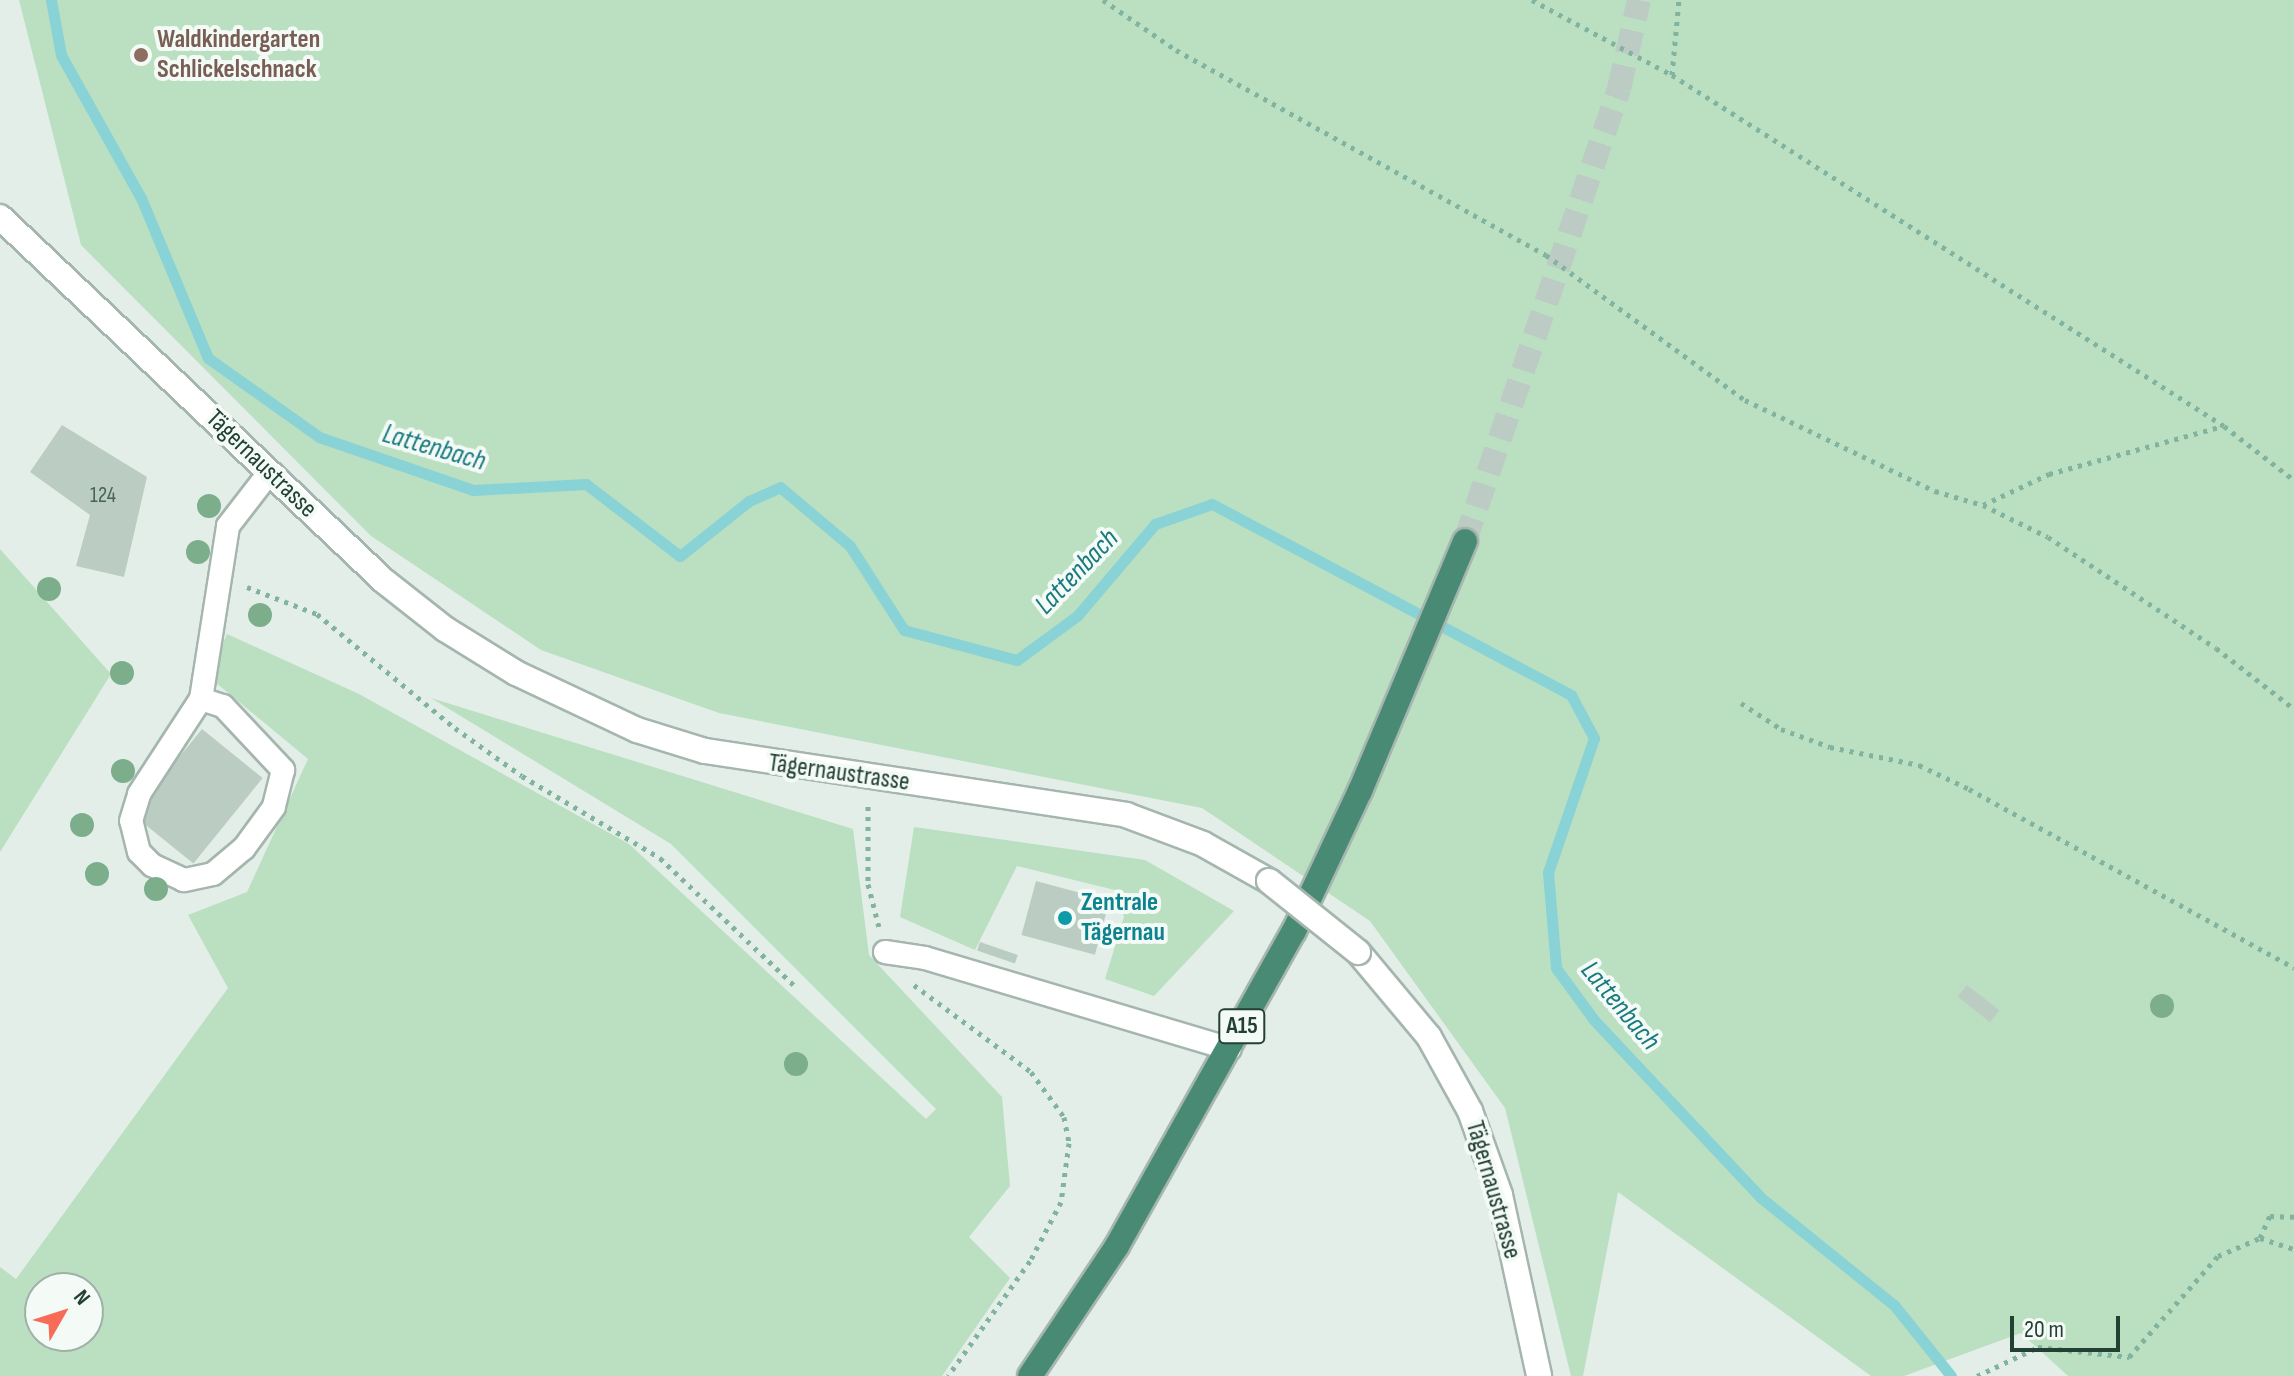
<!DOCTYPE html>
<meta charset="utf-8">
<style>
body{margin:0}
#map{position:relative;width:2294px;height:1376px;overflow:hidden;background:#e3eee8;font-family:"Sofia Sans Condensed",sans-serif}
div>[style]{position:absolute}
.green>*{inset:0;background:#bbdfc1}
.stream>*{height:11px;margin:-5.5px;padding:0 5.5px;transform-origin:5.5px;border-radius:5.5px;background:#89d2d5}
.building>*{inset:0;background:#bbccc3;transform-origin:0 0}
.trunk-tunnel>*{height:24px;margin-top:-12px;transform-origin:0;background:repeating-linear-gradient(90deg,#bccbc4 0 24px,transparent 0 36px)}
.path>*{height:5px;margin-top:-2.5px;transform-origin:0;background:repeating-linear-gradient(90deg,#82b39e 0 4px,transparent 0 10px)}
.roads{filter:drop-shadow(2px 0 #a5b6ae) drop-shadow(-2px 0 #a5b6ae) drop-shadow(0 2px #a5b6ae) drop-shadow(0 -2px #a5b6ae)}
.service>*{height:22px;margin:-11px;padding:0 11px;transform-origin:11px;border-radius:11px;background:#fff}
.tertiary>*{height:24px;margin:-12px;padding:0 12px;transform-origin:12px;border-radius:12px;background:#fff}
.trunk>*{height:24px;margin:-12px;padding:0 12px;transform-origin:12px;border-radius:12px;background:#498a74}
.bridges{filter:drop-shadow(2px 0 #a5b6ae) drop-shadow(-2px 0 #a5b6ae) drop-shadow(0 2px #a5b6ae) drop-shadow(0 -2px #a5b6ae)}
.tertiary-bridge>*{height:24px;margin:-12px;padding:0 12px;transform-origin:12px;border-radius:12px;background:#fff}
.trees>*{width:24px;height:24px;margin:-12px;border-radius:50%;background:#7dae8c}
.dots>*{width:22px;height:22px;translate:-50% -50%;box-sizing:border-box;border:4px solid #f4faf6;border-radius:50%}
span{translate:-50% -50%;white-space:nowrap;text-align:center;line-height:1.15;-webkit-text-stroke:8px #f4faf6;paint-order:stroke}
.number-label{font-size:22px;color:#486358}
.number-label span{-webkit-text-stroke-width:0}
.shield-label span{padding:2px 6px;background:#f4faf6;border:2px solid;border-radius:6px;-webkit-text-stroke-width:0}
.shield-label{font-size:24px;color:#224034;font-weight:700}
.education-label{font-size:26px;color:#785e54;font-weight:700}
.left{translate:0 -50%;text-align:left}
.street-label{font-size:26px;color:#224034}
.culture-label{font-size:26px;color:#0d838f;font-weight:700}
.water-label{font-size:28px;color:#197a7f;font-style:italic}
.north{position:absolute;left:24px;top:1272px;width:80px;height:80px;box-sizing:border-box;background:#f4faf6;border:2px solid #a0b0a8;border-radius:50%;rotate:51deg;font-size:22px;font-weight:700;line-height:32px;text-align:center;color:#224034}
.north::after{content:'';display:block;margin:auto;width:28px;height:36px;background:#f76c57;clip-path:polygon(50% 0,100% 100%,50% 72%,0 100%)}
.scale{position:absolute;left:2010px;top:1316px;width:110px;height:36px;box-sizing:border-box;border:4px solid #224034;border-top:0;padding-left:10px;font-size:24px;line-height:28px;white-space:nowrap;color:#224034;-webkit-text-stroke:6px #f4faf6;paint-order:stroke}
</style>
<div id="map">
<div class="green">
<div style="clip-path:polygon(19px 0,2294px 0,2294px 1376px,2068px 1376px,2021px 1333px,1904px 1376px,1871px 1376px,1618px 1192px,1583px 1376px,1571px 1376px,1505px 1108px,1370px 921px,1202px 808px,719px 713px,541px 650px,371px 536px,81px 245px)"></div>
<div style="clip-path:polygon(0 549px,111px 674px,0 852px)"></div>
<div style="clip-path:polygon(evenodd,227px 634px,359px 694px,629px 844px,926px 1119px,936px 1109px,671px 844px,431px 698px,853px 829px,869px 955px,1002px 1097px,1010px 1186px,969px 1237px,1010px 1278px,942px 1376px,0 1376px,0 1267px,16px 1279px,228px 988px,188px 915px,247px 892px,308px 759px,209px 677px,227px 634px,40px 1288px,88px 1288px,88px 1336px,40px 1336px,40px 1288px)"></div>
<div style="clip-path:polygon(914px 827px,1145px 860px,1234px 911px,1154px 996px,1105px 979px,1124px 917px,1119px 891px,1017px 866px,975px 950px,900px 917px)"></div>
</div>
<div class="stream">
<div style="left:51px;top:0;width:56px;rotate:79.7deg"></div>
<div style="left:61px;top:55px;width:164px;rotate:60.8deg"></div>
<div style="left:141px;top:198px;width:173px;rotate:67.3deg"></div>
<div style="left:208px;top:358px;width:136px;rotate:35.4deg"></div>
<div style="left:319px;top:437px;width:163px;rotate:19deg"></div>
<div style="left:473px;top:490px;width:113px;rotate:-3deg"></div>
<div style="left:586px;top:484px;width:118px;rotate:37.5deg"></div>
<div style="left:680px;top:556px;width:88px;rotate:-38.6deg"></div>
<div style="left:749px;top:501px;width:34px;rotate:-24deg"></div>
<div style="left:780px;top:487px;width:92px;rotate:40.1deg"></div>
<div style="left:850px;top:546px;width:100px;rotate:57.3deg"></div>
<div style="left:904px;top:630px;width:117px;rotate:14.9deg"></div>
<div style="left:1017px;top:660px;width:74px;rotate:-36.3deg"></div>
<div style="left:1077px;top:616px;width:121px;rotate:-49.7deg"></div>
<div style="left:1155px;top:524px;width:60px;rotate:-19.3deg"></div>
<div style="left:1212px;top:504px;width:407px;rotate:28deg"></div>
<div style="left:1571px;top:695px;width:49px;rotate:61.9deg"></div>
<div style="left:1594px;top:738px;width:142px;rotate:108.9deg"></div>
<div style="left:1548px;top:872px;width:96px;rotate:85.2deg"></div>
<div style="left:1556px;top:968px;width:64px;rotate:53.8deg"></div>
<div style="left:1594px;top:1020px;width:243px;rotate:46.8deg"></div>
<div style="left:1760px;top:1197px;width:172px;rotate:38.9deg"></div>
<div style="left:1894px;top:1305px;width:91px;rotate:51.2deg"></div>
</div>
<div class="building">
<div style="clip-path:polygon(62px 425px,147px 477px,124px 577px,76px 566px,90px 515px,30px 472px)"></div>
<div style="left:202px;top:729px;width:78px;height:110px;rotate:39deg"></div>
<div style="left:1036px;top:881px;width:76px;height:56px;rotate:15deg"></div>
<div style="left:980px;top:942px;width:40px;height:9px;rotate:19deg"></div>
<div style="left:1967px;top:985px;width:41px;height:15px;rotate:38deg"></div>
</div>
<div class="trunk-tunnel">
<div style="left:1465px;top:541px;width:478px;rotate:-71.2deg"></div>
<div style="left:1619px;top:89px;width:91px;rotate:-77.3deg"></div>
</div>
<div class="path">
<div style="left:1103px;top:0;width:88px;rotate:34.4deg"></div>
<div style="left:1176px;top:50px;width:423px;rotate:29deg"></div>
<div style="left:1546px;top:255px;width:246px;rotate:36.1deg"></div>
<div style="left:1745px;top:400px;width:211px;rotate:25.6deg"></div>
<div style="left:1935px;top:491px;width:50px;rotate:16.3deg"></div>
<div style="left:1983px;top:505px;width:72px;rotate:26.2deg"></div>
<div style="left:2048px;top:537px;width:201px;rotate:33.5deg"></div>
<div style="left:2216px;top:648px;width:99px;rotate:38deg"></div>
<div style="left:1532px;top:0;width:159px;rotate:28.2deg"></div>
<div style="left:1672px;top:75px;width:654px;rotate:32.45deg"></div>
<div style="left:2224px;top:426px;width:88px;rotate:37.6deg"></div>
<div style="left:1672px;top:75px;width:75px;rotate:-84.7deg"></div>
<div style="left:1983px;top:505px;width:73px;rotate:-25.2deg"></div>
<div style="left:2049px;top:474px;width:180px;rotate:-15.4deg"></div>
<div style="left:247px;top:587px;width:75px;rotate:21.1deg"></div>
<div style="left:317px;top:614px;width:179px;rotate:39.6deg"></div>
<div style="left:455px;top:728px;width:82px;rotate:35.6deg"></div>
<div style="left:522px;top:776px;width:161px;rotate:30.7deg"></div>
<div style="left:660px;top:858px;width:187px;rotate:43.5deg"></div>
<div style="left:1741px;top:703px;width:48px;rotate:33deg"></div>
<div style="left:1781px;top:729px;width:52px;rotate:20.2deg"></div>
<div style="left:1830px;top:747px;width:91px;rotate:11.4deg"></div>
<div style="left:1919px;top:765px;width:55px;rotate:25.6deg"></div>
<div style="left:1969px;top:789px;width:371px;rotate:28.8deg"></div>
<div style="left:868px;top:806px;width:78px;rotate:90deg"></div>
<div style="left:868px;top:884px;width:44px;rotate:75.7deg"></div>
<div style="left:914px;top:985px;width:146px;rotate:36.6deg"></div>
<div style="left:1031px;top:1072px;width:56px;rotate:53.7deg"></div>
<div style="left:1064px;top:1117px;width:26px;rotate:79deg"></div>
<div style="left:1069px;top:1143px;width:60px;rotate:97.7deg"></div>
<div style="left:1061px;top:1202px;width:67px;rotate:117.7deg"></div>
<div style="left:1030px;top:1261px;width:141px;rotate:125.5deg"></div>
<div style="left:2260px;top:1238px;width:24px;rotate:-66deg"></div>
<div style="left:2270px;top:1216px;width:24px;rotate:2deg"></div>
<div style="left:1977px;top:1376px;width:68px;rotate:-25.4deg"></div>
<div style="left:2038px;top:1347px;width:92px;rotate:6.3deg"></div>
<div style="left:2129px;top:1357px;width:135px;rotate:-48.6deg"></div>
<div style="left:2218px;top:1256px;width:46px;rotate:-23.2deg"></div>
<div style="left:2260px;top:1238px;width:36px;rotate:18deg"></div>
</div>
<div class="roads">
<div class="service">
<div style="left:201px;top:699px;width:23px;rotate:18deg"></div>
<div style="left:223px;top:706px;width:88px;rotate:46.8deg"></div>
<div style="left:283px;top:770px;width:38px;rotate:104deg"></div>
<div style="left:274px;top:807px;width:51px;rotate:126.2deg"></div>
<div style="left:244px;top:848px;width:40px;rotate:140deg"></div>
<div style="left:213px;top:874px;width:30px;rotate:168deg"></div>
<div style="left:184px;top:880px;width:35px;rotate:-155deg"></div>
<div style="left:152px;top:865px;width:18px;rotate:-135deg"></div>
<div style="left:139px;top:852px;width:32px;rotate:-104deg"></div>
<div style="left:131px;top:821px;width:28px;rotate:-73deg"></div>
<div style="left:139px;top:794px;width:113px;rotate:-56.9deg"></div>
<div style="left:201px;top:699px;width:175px;rotate:-81.1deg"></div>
<div style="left:228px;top:526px;width:67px;rotate:-52.3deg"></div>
<div style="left:885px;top:952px;width:40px;rotate:8.5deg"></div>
<div style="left:925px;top:958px;width:318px;rotate:16.6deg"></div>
</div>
<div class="tertiary">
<div style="left:0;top:217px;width:529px;rotate:43.47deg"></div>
<div style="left:384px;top:581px;width:78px;rotate:38.2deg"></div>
<div style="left:445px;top:629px;width:84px;rotate:31.8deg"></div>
<div style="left:516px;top:673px;width:134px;rotate:25.2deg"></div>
<div style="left:637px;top:730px;width:71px;rotate:17.2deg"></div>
<div style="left:705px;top:751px;width:426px;rotate:8.6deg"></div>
<div style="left:1126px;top:815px;width:82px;rotate:20.6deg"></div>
<div style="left:1203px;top:844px;width:76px;rotate:29.3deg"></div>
<div style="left:1358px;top:952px;width:111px;rotate:50.1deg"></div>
<div style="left:1429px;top:1037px;width:85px;rotate:61deg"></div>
<div style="left:1470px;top:1111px;width:89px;rotate:70.3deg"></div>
<div style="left:1500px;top:1195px;width:185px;rotate:77.8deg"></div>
</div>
<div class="trunk">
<div style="left:1030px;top:1376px;width:156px;rotate:-56.2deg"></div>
<div style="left:1117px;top:1246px;width:361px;rotate:-60.7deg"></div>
<div style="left:1294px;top:931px;width:155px;rotate:-64.8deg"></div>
<div style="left:1360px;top:791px;width:271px;rotate:-67.2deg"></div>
</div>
</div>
<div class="bridges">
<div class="tertiary-bridge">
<div style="left:1269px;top:881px;width:114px;rotate:38.6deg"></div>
</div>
</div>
<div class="trees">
<div style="left:209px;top:506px"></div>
<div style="left:198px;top:552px"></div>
<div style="left:49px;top:589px"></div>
<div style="left:260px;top:615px"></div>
<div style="left:122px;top:673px"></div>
<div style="left:123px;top:771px"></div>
<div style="left:82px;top:825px"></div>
<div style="left:97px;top:874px"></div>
<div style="left:156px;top:889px"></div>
<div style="left:2162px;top:1006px"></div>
<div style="left:796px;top:1064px"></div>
</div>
<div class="dots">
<div style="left:141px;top:55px;background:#8d6e63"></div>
<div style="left:1065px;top:918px;background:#0f9aa8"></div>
</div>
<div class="number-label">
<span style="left:103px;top:496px">124</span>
</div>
<div class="shield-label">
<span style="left:1242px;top:1026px">A15</span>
</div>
<div class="education-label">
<span class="left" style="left:157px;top:55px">Waldkindergarten<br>Schlickelschnack</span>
</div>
<div class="street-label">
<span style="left:261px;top:464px;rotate:44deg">Tägernaustrasse</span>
<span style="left:839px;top:773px;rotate:8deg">Tägernaustrasse</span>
<span style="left:1493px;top:1190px;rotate:74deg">Tägernaustrasse</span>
</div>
<div class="culture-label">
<span class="left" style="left:1081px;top:918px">Zentrale<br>Tägernau</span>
</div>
<div class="water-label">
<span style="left:434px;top:448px;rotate:16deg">Lattenbach</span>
<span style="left:1077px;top:572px;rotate:-46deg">Lattenbach</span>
<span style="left:1620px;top:1006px;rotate:50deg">Lattenbach</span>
</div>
<div class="north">N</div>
<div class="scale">20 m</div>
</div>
